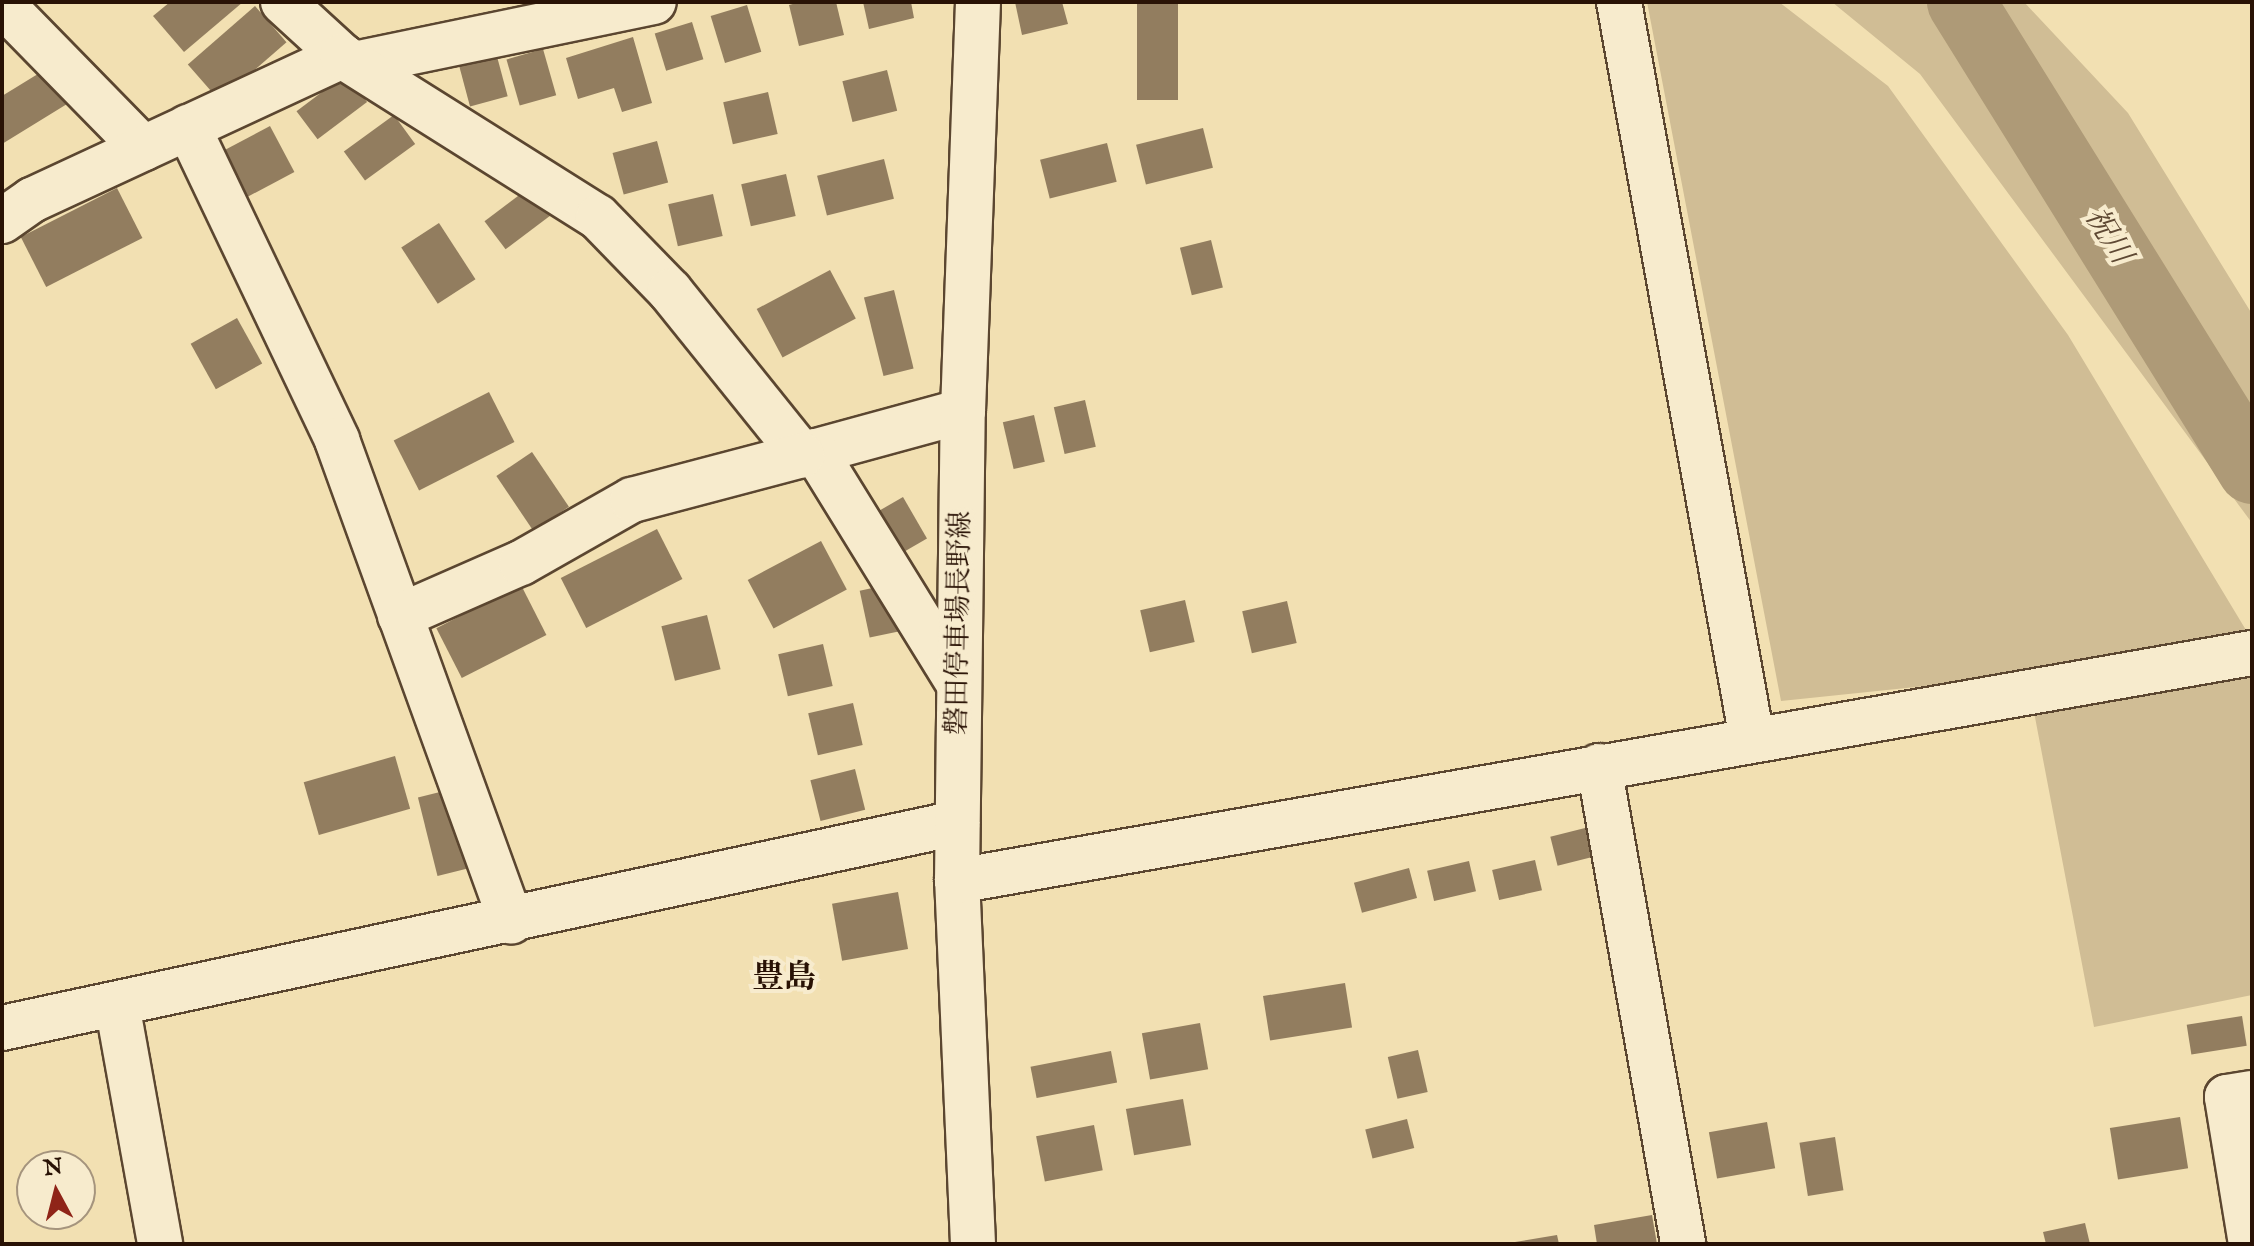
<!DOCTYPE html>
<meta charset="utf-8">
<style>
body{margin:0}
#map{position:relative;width:2254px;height:1246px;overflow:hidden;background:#f2e0b2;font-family:"IM FELL English","Noto Serif JP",serif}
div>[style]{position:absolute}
.green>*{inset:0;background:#d0bd95}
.river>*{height:68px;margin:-34px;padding:0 34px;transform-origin:34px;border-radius:34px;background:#ae9a77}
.building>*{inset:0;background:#927d5f;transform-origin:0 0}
.roads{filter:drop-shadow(2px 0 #5b4630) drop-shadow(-2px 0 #5b4630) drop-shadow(0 2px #5b4630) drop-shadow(0 -2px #5b4630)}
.street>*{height:44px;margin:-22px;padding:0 22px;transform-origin:22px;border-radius:22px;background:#f7ebcd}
.secondary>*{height:44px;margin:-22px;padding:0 22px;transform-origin:22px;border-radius:22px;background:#f7ebcd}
span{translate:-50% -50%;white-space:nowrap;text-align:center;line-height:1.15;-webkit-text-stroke:8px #f7ebcd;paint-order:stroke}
.street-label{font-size:28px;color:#291205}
.water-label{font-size:30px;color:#5e4833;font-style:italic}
.quarter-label{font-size:32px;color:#291205;font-weight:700}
.frame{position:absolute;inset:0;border:4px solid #291205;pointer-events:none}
.north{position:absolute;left:16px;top:1150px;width:80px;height:80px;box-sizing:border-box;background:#f7ebcd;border:2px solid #a5947d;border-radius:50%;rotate:353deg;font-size:22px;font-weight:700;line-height:32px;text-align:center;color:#291205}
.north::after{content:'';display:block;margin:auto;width:28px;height:36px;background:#8f2418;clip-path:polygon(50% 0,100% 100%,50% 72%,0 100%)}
</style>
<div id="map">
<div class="green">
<div style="clip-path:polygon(1647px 2px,1779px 2px,1888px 86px,2068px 335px,2252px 640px,2252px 995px,2094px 1027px,2030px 691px,2236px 654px,1781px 701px)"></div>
<div style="clip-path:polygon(1832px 2px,2024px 2px,2128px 113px,2252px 314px,2252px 523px,1920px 74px)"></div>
</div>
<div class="river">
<div style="left:1961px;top:2px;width:551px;rotate:58.13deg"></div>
</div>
<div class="building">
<div style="clip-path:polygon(170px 2px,243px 2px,184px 52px,153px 16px)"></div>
<div style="clip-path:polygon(800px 2px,836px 2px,844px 35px,799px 46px,789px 5px)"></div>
<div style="clip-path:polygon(863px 2px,911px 2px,914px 18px,869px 29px)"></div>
<div style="clip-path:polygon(1015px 2px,1062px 2px,1068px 24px,1022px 35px)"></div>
<div style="left:1137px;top:2px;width:41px;height:98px"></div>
<div style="left:747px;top:5px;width:49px;height:38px;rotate:73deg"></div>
<div style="left:255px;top:6px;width:48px;height:89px;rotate:49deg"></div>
<div style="left:692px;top:22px;width:39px;height:39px;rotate:73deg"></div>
<div style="clip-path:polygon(633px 37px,652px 103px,622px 112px,614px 88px,578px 99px,566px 58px)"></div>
<div style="left:495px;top:49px;width:49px;height:39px;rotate:75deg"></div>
<div style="left:543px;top:49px;width:48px;height:38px;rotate:74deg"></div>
<div style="clip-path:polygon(46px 69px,67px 104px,2px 144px,2px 96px)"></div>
<div style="left:887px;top:70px;width:42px;height:46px;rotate:76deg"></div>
<div style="left:346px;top:74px;width:35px;height:62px;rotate:53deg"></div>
<div style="left:768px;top:92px;width:43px;height:46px;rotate:77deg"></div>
<div style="left:394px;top:115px;width:36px;height:62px;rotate:54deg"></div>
<div style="left:270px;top:126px;width:52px;height:55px;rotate:62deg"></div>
<div style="left:1203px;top:128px;width:41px;height:69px;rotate:76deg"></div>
<div style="left:657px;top:141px;width:43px;height:46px;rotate:75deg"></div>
<div style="left:1107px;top:143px;width:40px;height:69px;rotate:76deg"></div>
<div style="left:884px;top:159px;width:41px;height:69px;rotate:76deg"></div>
<div style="left:786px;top:174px;width:43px;height:46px;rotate:77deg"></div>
<div style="left:534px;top:184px;width:35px;height:62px;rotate:53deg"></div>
<div style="left:117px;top:188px;width:56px;height:108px;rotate:63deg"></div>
<div style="left:713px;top:194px;width:43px;height:46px;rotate:77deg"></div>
<div style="left:439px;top:223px;width:67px;height:45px;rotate:57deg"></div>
<div style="left:1211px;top:240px;width:49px;height:32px;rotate:76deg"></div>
<div style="left:830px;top:270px;width:55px;height:83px;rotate:62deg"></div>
<div style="left:894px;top:290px;width:81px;height:31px;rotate:76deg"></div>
<div style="left:237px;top:318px;width:52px;height:53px;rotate:61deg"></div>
<div style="left:489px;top:392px;width:56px;height:107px;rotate:63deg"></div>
<div style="left:1085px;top:400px;width:48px;height:32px;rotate:77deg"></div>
<div style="left:1034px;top:415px;width:48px;height:32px;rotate:77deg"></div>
<div style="left:532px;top:452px;width:66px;height:43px;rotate:56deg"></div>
<div style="left:903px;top:497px;width:48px;height:32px;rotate:60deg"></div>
<div style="left:657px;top:529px;width:56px;height:108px;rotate:63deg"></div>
<div style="left:821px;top:541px;width:55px;height:83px;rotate:62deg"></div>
<div style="left:891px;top:584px;width:48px;height:32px;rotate:78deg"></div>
<div style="left:521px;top:585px;width:56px;height:95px;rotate:63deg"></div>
<div style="left:1185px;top:600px;width:43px;height:46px;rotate:77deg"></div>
<div style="left:1287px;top:601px;width:43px;height:46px;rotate:77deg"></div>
<div style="left:707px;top:615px;width:56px;height:47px;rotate:76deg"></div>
<div style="left:823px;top:644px;width:43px;height:46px;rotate:77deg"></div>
<div style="left:853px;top:703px;width:43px;height:46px;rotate:77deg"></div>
<div style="left:395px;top:756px;width:55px;height:95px;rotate:74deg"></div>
<div style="left:855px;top:769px;width:42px;height:46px;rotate:76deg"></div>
<div style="left:448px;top:790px;width:81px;height:31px;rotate:76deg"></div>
<div style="left:1593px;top:826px;width:30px;height:44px;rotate:76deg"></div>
<div style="left:1535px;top:860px;width:31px;height:44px;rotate:77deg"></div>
<div style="left:1469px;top:861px;width:31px;height:43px;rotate:77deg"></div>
<div style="left:1409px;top:868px;width:31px;height:57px;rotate:75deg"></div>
<div style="left:898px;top:892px;width:58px;height:67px;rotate:80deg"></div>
<div style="left:1345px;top:983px;width:45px;height:83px;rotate:81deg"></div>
<div style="left:2242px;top:1016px;width:30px;height:56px;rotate:81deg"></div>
<div style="left:1200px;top:1023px;width:47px;height:59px;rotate:80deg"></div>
<div style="left:1418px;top:1050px;width:43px;height:31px;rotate:77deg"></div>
<div style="left:1111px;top:1051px;width:32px;height:82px;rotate:79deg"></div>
<div style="left:1183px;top:1099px;width:47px;height:58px;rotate:80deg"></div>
<div style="left:2180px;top:1117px;width:52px;height:71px;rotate:81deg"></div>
<div style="left:1407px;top:1119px;width:30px;height:43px;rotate:76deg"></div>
<div style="left:1767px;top:1122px;width:47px;height:59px;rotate:80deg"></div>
<div style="left:1094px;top:1125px;width:46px;height:59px;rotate:79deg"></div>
<div style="left:1835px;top:1137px;width:54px;height:36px;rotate:81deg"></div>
<div style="clip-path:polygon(1652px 1215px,1657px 1244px,1597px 1244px,1594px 1225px)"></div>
<div style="clip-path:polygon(2085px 1223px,2090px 1244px,2046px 1244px,2043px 1232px)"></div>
<div style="clip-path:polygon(1557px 1235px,1559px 1244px,1515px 1244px,1515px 1242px)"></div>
</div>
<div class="roads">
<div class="street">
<div style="left:283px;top:2px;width:80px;rotate:42.5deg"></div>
<div style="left:1619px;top:2px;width:749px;rotate:79.77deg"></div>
<div style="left:2px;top:4px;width:202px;rotate:45.6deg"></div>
<div style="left:359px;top:63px;width:301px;rotate:-11.7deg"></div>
<div style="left:188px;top:127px;width:347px;rotate:64.5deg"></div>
<div style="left:337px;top:440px;width:512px;rotate:70.11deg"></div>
<div style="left:2px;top:221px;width:37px;rotate:-35deg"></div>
<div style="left:32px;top:200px;width:342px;rotate:-24.9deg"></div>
<div style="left:342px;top:56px;width:302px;rotate:32.2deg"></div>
<div style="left:598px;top:217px;width:103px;rotate:45.8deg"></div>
<div style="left:670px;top:291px;width:211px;rotate:51.2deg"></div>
<div style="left:802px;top:455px;width:167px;rotate:-15.3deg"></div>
<div style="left:815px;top:451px;width:274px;rotate:58.3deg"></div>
<div style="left:400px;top:616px;width:132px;rotate:-23.7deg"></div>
<div style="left:521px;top:563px;width:128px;rotate:-29.6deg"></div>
<div style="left:632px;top:500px;width:176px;rotate:-14.8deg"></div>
<div style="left:1599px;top:766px;width:485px;rotate:80deg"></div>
<div style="left:117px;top:1004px;width:244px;rotate:79.8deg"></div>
<div style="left:2px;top:1028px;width:977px;rotate:-12.12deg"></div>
<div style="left:2251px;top:1244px;width:149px;rotate:-99.3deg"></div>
<div style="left:2227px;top:1097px;width:25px;rotate:-9deg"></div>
</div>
<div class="secondary">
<div style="left:957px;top:881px;width:1315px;rotate:-9.99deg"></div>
<div style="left:973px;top:1244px;width:363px;rotate:-92.5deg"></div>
<div style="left:957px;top:881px;width:470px;rotate:-89.3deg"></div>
<div style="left:963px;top:411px;width:409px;rotate:-87.9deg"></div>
</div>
</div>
<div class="street-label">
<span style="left:960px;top:623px;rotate:-89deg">磐田停車場長野線</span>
</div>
<div class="water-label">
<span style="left:2107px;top:236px;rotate:58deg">祝川</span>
</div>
<div class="quarter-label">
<span style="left:784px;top:979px">豊島</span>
</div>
<div class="frame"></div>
<div class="north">N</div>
</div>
